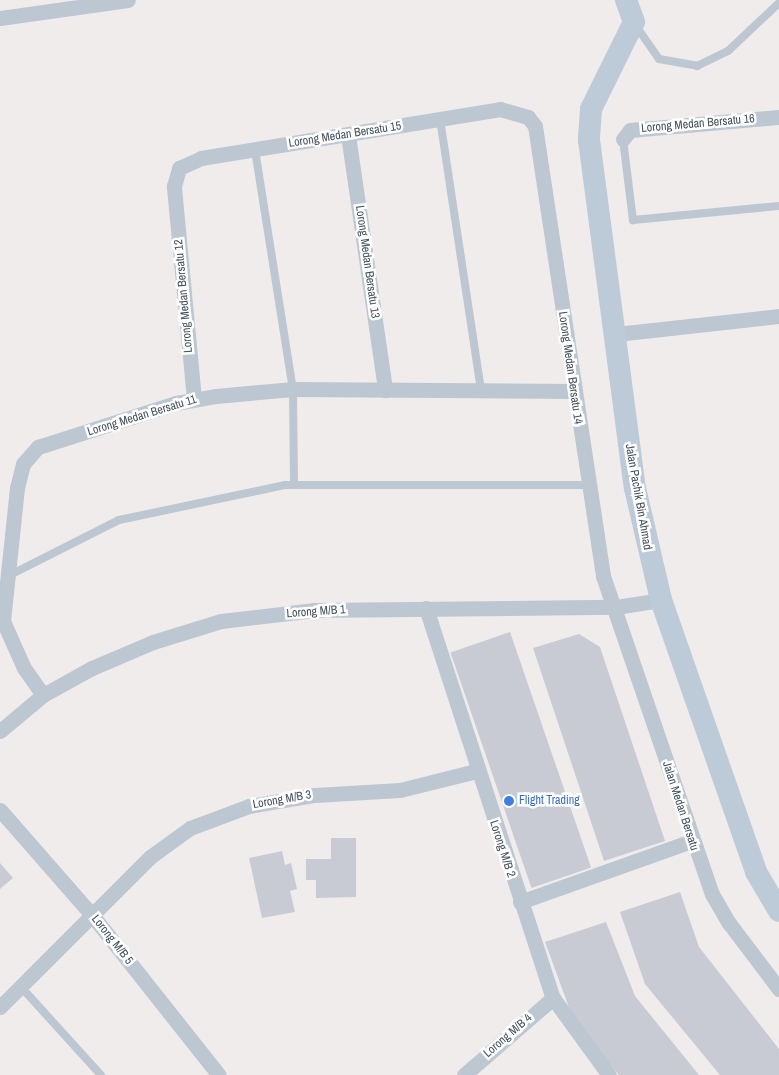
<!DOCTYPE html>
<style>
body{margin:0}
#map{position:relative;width:779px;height:1075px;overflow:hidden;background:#f0ecec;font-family:"Archivo Narrow",sans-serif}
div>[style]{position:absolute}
.building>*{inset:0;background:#c8cbd3;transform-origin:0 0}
.lane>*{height:8px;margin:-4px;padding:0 4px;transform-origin:4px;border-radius:4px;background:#bcc7d1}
.street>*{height:15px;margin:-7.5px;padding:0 7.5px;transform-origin:7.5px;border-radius:7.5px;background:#bcc7d1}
.secondary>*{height:22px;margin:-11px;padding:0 11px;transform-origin:11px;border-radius:11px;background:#bdcad8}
.dots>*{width:14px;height:14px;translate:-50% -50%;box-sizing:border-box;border:2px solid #fff;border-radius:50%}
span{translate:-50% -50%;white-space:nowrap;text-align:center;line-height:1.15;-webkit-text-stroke:5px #fff;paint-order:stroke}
.street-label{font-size:12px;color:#44505c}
.shop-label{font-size:12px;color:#366cbe}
.left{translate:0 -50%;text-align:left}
</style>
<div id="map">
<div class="building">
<div style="left:510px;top:632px;width:249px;height:63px;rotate:71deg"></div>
<div style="clip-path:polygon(579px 634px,600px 647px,665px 841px,604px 861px,533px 648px)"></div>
<div style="clip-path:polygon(331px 838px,356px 838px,356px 897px,316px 898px,316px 880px,306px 880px,306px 859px,331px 859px)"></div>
<div style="clip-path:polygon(282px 851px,285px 865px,291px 863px,297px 889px,290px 891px,295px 912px,262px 918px,249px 858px)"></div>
<div style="clip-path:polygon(0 863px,13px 878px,0 889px)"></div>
<div style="clip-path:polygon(680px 892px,699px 947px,779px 1049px,779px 1075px,720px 1075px,645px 984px,620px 912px)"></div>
<div style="clip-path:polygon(606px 922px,635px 996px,699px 1075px,619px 1075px,574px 1021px,545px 942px)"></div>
</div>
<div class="lane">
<div style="left:636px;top:26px;width:40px;rotate:55.1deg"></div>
<div style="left:659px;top:59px;width:39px;rotate:10deg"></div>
<div style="left:697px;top:66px;width:34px;rotate:-26deg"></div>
<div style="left:728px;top:51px;width:70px;rotate:-43.3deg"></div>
<div style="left:440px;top:119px;width:275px;rotate:81.4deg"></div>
<div style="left:623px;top:139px;width:82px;rotate:83deg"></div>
<div style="left:633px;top:220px;width:147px;rotate:-5.5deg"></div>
<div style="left:255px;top:150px;width:242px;rotate:81deg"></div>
<div style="left:293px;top:389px;width:95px;rotate:89.4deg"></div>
<div style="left:8px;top:576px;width:124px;rotate:-26.8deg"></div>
<div style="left:119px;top:520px;width:170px;rotate:-11.9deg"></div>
<div style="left:285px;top:485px;width:302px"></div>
<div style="left:22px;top:988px;width:118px;rotate:47.8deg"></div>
</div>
<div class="street">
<div style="left:0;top:18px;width:129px;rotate:-8deg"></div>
<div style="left:348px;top:135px;width:258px;rotate:81.7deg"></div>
<div style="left:623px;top:139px;width:11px;rotate:-52deg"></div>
<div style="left:630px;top:130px;width:150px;rotate:-5deg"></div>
<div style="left:616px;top:334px;width:164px;rotate:-6.3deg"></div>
<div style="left:194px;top:399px;width:214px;rotate:-95.4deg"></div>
<div style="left:174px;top:186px;width:19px;rotate:-74deg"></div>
<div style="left:179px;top:168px;width:24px;rotate:-24deg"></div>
<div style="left:201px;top:158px;width:303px;rotate:-9.3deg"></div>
<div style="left:500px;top:109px;width:29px;rotate:16deg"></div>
<div style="left:528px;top:117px;width:11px;rotate:52deg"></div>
<div style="left:535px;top:126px;width:455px;rotate:81.4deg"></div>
<div style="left:603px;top:576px;width:336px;rotate:71.1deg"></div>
<div style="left:712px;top:894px;width:34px;rotate:60deg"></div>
<div style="left:729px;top:923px;width:83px;rotate:52.9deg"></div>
<div style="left:426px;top:608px;width:410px;rotate:72deg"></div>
<div style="left:553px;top:998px;width:95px;rotate:54deg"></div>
<div style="left:43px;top:695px;width:33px;rotate:-125deg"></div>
<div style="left:24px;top:668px;width:51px;rotate:-114.1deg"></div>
<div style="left:3px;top:621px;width:134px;rotate:-84deg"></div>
<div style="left:17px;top:488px;width:25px;rotate:-76deg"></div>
<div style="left:23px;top:464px;width:23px;rotate:-49deg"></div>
<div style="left:38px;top:447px;width:145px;rotate:-17.7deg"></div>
<div style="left:176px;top:403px;width:41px;rotate:-9.9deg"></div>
<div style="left:216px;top:396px;width:77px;rotate:-5.2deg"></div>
<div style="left:293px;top:389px;width:281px;rotate:0.4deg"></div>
<div style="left:0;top:731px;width:56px;rotate:-39.9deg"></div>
<div style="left:43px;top:695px;width:56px;rotate:-28.9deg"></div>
<div style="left:92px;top:668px;width:66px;rotate:-23.1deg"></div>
<div style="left:153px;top:642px;width:71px;rotate:-17.2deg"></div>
<div style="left:221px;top:621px;width:94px;rotate:-6.7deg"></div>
<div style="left:314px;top:610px;width:302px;rotate:-0.6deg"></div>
<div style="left:616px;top:607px;width:46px;rotate:-8.8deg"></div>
<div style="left:0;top:810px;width:140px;rotate:48.8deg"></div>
<div style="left:92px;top:915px;width:204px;rotate:51.6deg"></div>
<div style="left:520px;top:902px;width:182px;rotate:-19.6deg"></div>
<div style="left:0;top:1007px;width:212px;rotate:-45deg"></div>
<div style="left:150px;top:857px;width:49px;rotate:-35.9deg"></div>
<div style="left:190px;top:828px;width:63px;rotate:-20.4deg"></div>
<div style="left:249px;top:806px;width:67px;rotate:-9.5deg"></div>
<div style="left:315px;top:795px;width:85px;rotate:-3.4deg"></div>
<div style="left:400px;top:790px;width:78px;rotate:-14deg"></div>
<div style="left:464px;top:1075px;width:118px;rotate:-40.9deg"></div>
</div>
<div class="secondary">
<div style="left:626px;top:0;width:23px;rotate:70deg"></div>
<div style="left:634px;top:22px;width:97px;rotate:116.3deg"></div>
<div style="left:591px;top:109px;width:31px;rotate:94deg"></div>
<div style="left:589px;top:140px;width:351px;rotate:82.5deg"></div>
<div style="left:635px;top:488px;width:115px;rotate:76.9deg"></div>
<div style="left:661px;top:600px;width:288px;rotate:70.7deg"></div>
<div style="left:756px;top:872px;width:45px;rotate:59.5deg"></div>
</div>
<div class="dots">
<div style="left:509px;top:801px;background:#3f7fe0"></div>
</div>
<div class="street-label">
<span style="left:698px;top:124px;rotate:-5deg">Lorong Medan Bersatu 16</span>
<span style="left:345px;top:135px;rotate:-9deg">Lorong Medan Bersatu 15</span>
<span style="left:367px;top:262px;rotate:82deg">Lorong Medan Bersatu 13</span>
<span style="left:184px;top:296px;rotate:-95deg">Lorong Medan Bersatu 12</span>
<span style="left:570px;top:368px;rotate:82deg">Lorong Medan Bersatu 14</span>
<span style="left:142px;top:416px;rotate:-17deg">Lorong Medan Bersatu 11</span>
<span style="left:638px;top:497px;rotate:80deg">Jalan Pachik Bin Ahmad</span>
<span style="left:316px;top:612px;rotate:-4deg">Lorong M/B 1</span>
<span style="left:282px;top:800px;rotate:-10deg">Lorong M/B 3</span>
<span style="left:680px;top:806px;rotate:72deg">Jalan Medan Bersatu</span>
<span style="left:502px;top:849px;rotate:72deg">Lorong M/B 2</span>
<span style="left:112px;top:940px;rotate:52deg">Lorong M/B 5</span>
<span style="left:508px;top:1036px;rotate:-41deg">Lorong M/B 4</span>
</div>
<div class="shop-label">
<span class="left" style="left:519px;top:801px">Flight Trading</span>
</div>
</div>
